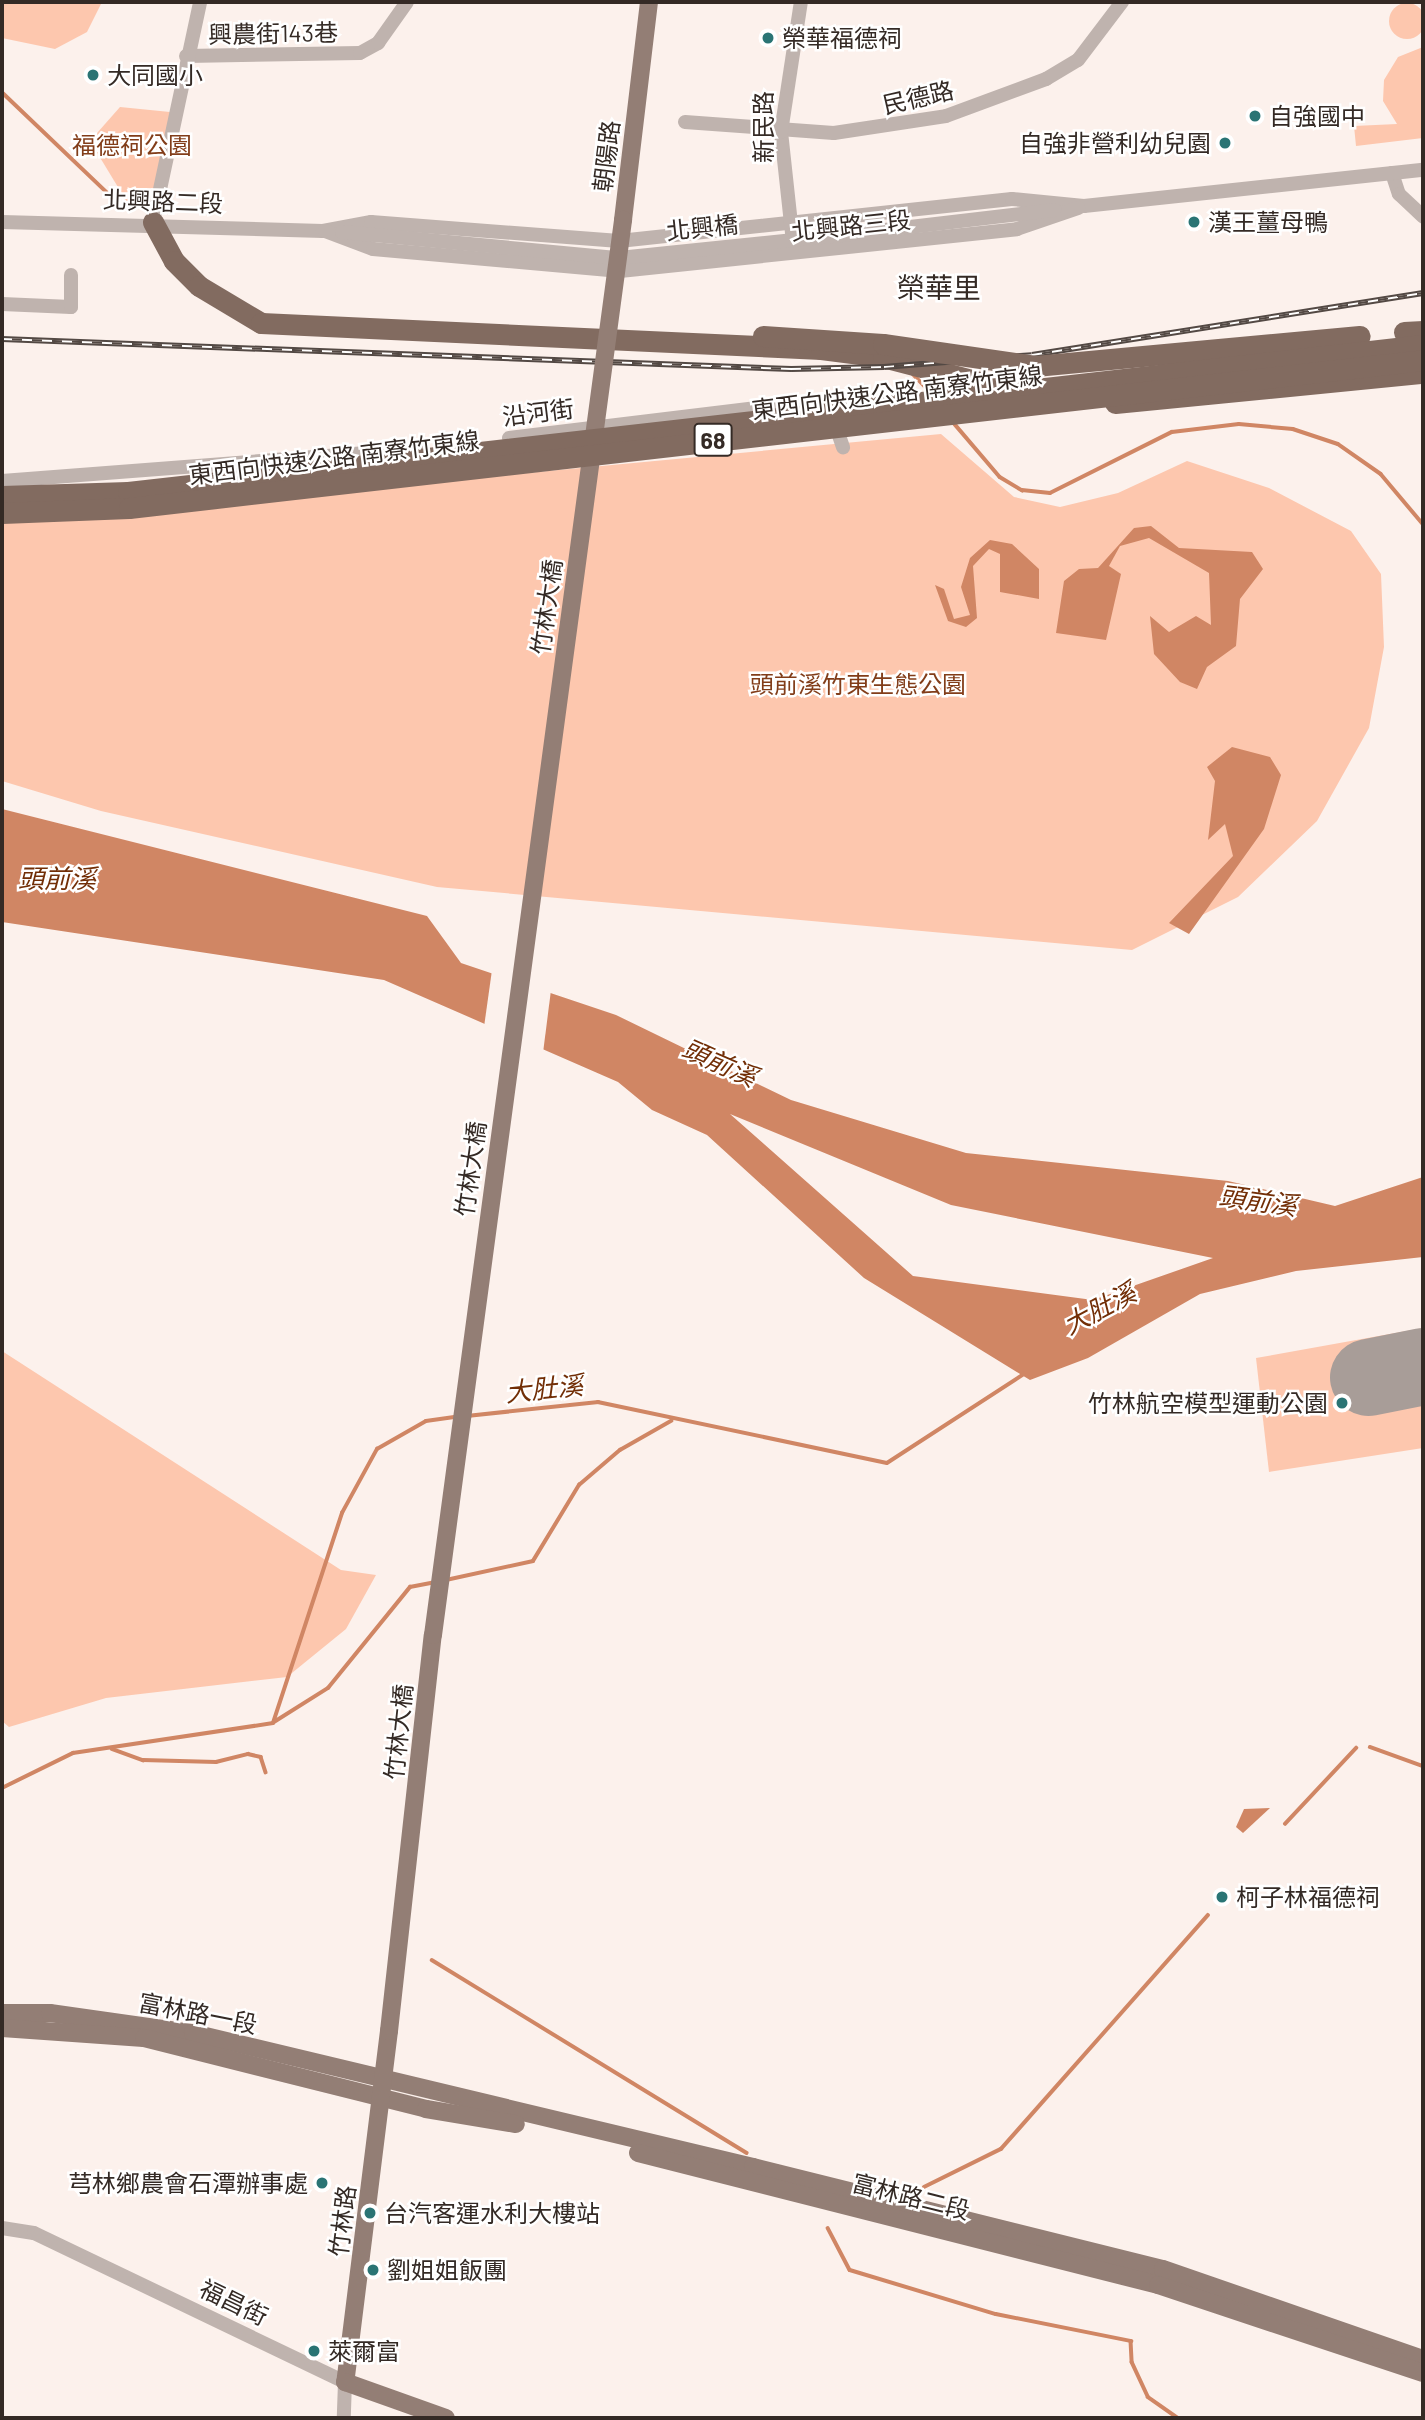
<!DOCTYPE html>
<meta charset="utf-8">
<style>
body{margin:0}
#map{position:relative;width:1425px;height:2420px;overflow:hidden;background:#fcf1ec;font-family:Barlow,"Noto Sans TC",sans-serif}
div>[style]{position:absolute}
.green>*{inset:0;background:#fdc7ae}
.round{border-radius:50%}
.water>*{inset:0;background:#d08664}
.pier>*{inset:0;background:#fcf1ec}
.stream>*{height:3.5px;margin:-1.75px;padding:0 1.75px;transform-origin:1.75px;border-radius:1.75px;background:#d08664}
.runway>*{height:77px;margin:-38.5px;padding:0 38.5px;transform-origin:38.5px;border-radius:38.5px;background:#a89d98}
.minor>*{height:14px;margin:-7px;padding:0 7px;transform-origin:7px;border-radius:7px;background:#bfb3ae}
.major>*{height:18px;margin:-9px;padding:0 9px;transform-origin:9px;border-radius:9px;background:#937e75}
.highway>*{height:21px;margin:-10.5px;padding:0 10.5px;transform-origin:10.5px;border-radius:10.5px;background:#826b60}
.rail>*{height:6px;margin-top:-3px;transform-origin:0;background:repeating-linear-gradient(90deg,#fff 0 10px,#534944 0 20px);box-sizing:border-box;border-block:2px solid #534944}
.minor-bridge>*{height:14px;margin:-7px;padding:0 7px;transform-origin:7px;border-radius:7px;background:#bfb3ae}
.major-bridge>*{height:18px;margin:-9px;padding:0 9px;transform-origin:9px;border-radius:9px;background:#937e75}
.highway-bridge>*{height:21px;margin:-10.5px;padding:0 10.5px;transform-origin:10.5px;border-radius:10.5px;background:#826b60}
.dots>*{width:19px;height:19px;translate:-50% -50%;box-sizing:border-box;border:4px solid #fff;border-radius:50%}
span{translate:-50% -50%;white-space:nowrap;text-align:center;line-height:1.15;-webkit-text-stroke:5px #fff;paint-order:stroke}
.shield-label span{padding:2px 5px;background:#fff;border:2px solid;border-radius:5px;-webkit-text-stroke-width:0}
.shield-label{font-size:23px;color:#342a25;font-weight:700}
.street-label{font-size:24px;color:#342a25}
.poi-label{font-size:24px;color:#342a25}
.left{translate:0 -50%;text-align:left}
.right{translate:-100% -50%;text-align:right}
.park-label{font-size:24px;color:#823d19}
.water-label{font-size:26px;color:#722e06;font-style:italic}
.quarter-label{font-size:28px;color:#342a25}
.frame{position:absolute;inset:0;border:4px solid #342a25;pointer-events:none}
</style>
<div id="map">
<div class="green">
<div style="clip-path:polygon(2px 2px,102px 2px,87px 32px,55px 49px,2px 38px)"></div>
<div class="round" style="left:1389px;top:3px;width:36px;height:36px"></div>
<div style="clip-path:polygon(1423px 47px,1423px 138px,1356px 146px,1354px 126px,1397px 124px,1383px 101px,1384px 80px,1398px 57px)"></div>
<div style="clip-path:polygon(120px 107px,170px 112px,155px 213px,127px 202px,90px 141px)"></div>
<div style="clip-path:polygon(941px 434px,1014px 497px,1060px 507px,1118px 493px,1187px 461px,1269px 488px,1351px 531px,1381px 574px,1384px 647px,1369px 728px,1317px 821px,1238px 897px,1132px 950px,437px 887px,101px 811px,2px 781px,2px 507px,281px 496px)"></div>
<div style="clip-path:polygon(1423px 1328px,1423px 1448px,1269px 1472px,1256px 1358px)"></div>
<div style="clip-path:polygon(2px 1351px,341px 1570px,376px 1575px,346px 1629px,287px 1677px,106px 1698px,9px 1727px,2px 1721px)"></div>
</div>
<div class="water">
<div style="clip-path:polygon(1151px 526px,1179px 548px,1252px 552px,1263px 569px,1240px 599px,1236px 646px,1207px 667px,1197px 689px,1180px 682px,1154px 654px,1150px 616px,1169px 632px,1196px 616px,1211px 625px,1209px 573px,1149px 538px,1120px 546px,1109px 566px,1121px 574px,1106px 640px,1056px 633px,1064px 581px,1079px 569px,1098px 568px,1134px 528px)"></div>
<div style="clip-path:polygon(990px 540px,1012px 544px,1039px 569px,1039px 599px,1000px 592px,1000px 554px,989px 549px,973px 566px,977px 618px,966px 627px,948px 621px,935px 585px,944px 589px,954px 619px,970px 615px,961px 587px,970px 558px)"></div>
<div style="clip-path:polygon(1232px 747px,1270px 757px,1281px 775px,1264px 829px,1189px 934px,1169px 923px,1233px 856px,1225px 824px,1208px 840px,1215px 781px,1207px 767px)"></div>
<div style="clip-path:polygon(evenodd,2px 809px,427px 916px,461px 963px,616px 1015px,791px 1100px,966px 1153px,1228px 1181px,1335px 1206px,1423px 1177px,1423px 1257px,1296px 1271px,1200px 1294px,1088px 1358px,1030px 1380px,864px 1278px,707px 1135px,652px 1110px,618px 1082px,384px 980px,2px 922px,2px 809px,730px 1114px,951px 1205px,1213px 1258px,1093px 1300px,913px 1276px,730px 1114px)"></div>
<div style="clip-path:polygon(1270px 1808px,1243px 1833px,1236px 1827px,1244px 1809px)"></div>
</div>
<div class="pier">
<div style="clip-path:polygon(492px 970px,551px 990px,543px 1053px,484px 1027px)"></div>
</div>
<div class="stream">
<div style="left:2px;top:92px;width:159px;rotate:43.7deg"></div>
<div style="left:912px;top:373px;width:28px;rotate:46deg"></div>
<div style="left:953px;top:422px;width:72px;rotate:49.5deg"></div>
<div style="left:1000px;top:477px;width:26px;rotate:31deg"></div>
<div style="left:1022px;top:490px;width:28px;rotate:6deg"></div>
<div style="left:1050px;top:493px;width:136px;rotate:-26.6deg"></div>
<div style="left:1172px;top:432px;width:67px;rotate:-6.8deg"></div>
<div style="left:1239px;top:424px;width:54px;rotate:5.3deg"></div>
<div style="left:1293px;top:429px;width:47px;rotate:18.4deg"></div>
<div style="left:1338px;top:444px;width:52px;rotate:34.9deg"></div>
<div style="left:1381px;top:474px;width:65px;rotate:50deg"></div>
<div style="left:467px;top:1416px;width:132px;rotate:-6.1deg"></div>
<div style="left:598px;top:1402px;width:295px;rotate:11.9deg"></div>
<div style="left:887px;top:1463px;width:163px;rotate:-33deg"></div>
<div style="left:446px;top:1580px;width:89px;rotate:-12.3deg"></div>
<div style="left:533px;top:1561px;width:89px;rotate:-58.8deg"></div>
<div style="left:579px;top:1485px;width:54px;rotate:-40.5deg"></div>
<div style="left:620px;top:1450px;width:59px;rotate:-29.6deg"></div>
<div style="left:274px;top:1722px;width:64px;rotate:-32.2deg"></div>
<div style="left:328px;top:1688px;width:130px;rotate:-50.9deg"></div>
<div style="left:410px;top:1587px;width:26px;rotate:-11deg"></div>
<div style="left:1370px;top:1747px;width:56px;rotate:19.7deg"></div>
<div style="left:112px;top:1749px;width:33px;rotate:20deg"></div>
<div style="left:143px;top:1760px;width:73px;rotate:1.6deg"></div>
<div style="left:216px;top:1762px;width:33px;rotate:-14deg"></div>
<div style="left:248px;top:1754px;width:13px;rotate:13deg"></div>
<div style="left:261px;top:1757px;width:16px;rotate:72deg"></div>
<div style="left:2px;top:1788px;width:79px;rotate:-26.2deg"></div>
<div style="left:73px;top:1753px;width:202px;rotate:-8.5deg"></div>
<div style="left:273px;top:1723px;width:221px;rotate:-71.8deg"></div>
<div style="left:342px;top:1513px;width:73px;rotate:-61.3deg"></div>
<div style="left:377px;top:1449px;width:56px;rotate:-29.7deg"></div>
<div style="left:426px;top:1421px;width:30px;rotate:-8deg"></div>
<div style="left:1285px;top:1824px;width:104px;rotate:-46.9deg"></div>
<div style="left:432px;top:1960px;width:369px;rotate:31.5deg"></div>
<div style="left:924px;top:2187px;width:86px;rotate:-26.3deg"></div>
<div style="left:1001px;top:2149px;width:312px;rotate:-48.5deg"></div>
<div style="left:828px;top:2228px;width:47px;rotate:62.4deg"></div>
<div style="left:850px;top:2270px;width:152px;rotate:16.8deg"></div>
<div style="left:996px;top:2314px;width:138px;rotate:11.3deg"></div>
<div style="left:1131px;top:2341px;width:21px;rotate:87deg"></div>
<div style="left:1132px;top:2362px;width:38px;rotate:65deg"></div>
<div style="left:1148px;top:2397px;width:37px;rotate:35deg"></div>
</div>
<div class="runway">
<div style="left:1368px;top:1377px;width:56px;rotate:-11.3deg"></div>
</div>
<div class="minor">
<div style="left:186px;top:56px;width:174px;rotate:-1deg"></div>
<div style="left:360px;top:53px;width:21px;rotate:-29deg"></div>
<div style="left:378px;top:43px;width:50px;rotate:-54.7deg"></div>
<div style="left:685px;top:122px;width:149px;rotate:4.2deg"></div>
<div style="left:834px;top:133px;width:113px;rotate:-8.6deg"></div>
<div style="left:946px;top:116px;width:107px;rotate:-20.3deg"></div>
<div style="left:1046px;top:79px;width:37px;rotate:-31deg"></div>
<div style="left:1078px;top:60px;width:73px;rotate:-52.8deg"></div>
<div style="left:1392px;top:173px;width:22px;rotate:72deg"></div>
<div style="left:1399px;top:194px;width:33px;rotate:43deg"></div>
<div style="left:2px;top:222px;width:321px;rotate:1.6deg"></div>
<div style="left:323px;top:231px;width:49px;rotate:-10.6deg"></div>
<div style="left:371px;top:222px;width:249px;rotate:4.4deg"></div>
<div style="left:619px;top:241px;width:395px;rotate:-6.1deg"></div>
<div style="left:1012px;top:199px;width:72px;rotate:5.6deg"></div>
<div style="left:1084px;top:206px;width:341px;rotate:-6.1deg"></div>
<div style="left:153px;top:222px;width:225px;rotate:-77.9deg"></div>
<div style="left:325px;top:231px;width:51px;rotate:20.6deg"></div>
<div style="left:373px;top:249px;width:248px;rotate:5.1deg"></div>
<div style="left:620px;top:271px;width:399px;rotate:-6deg"></div>
<div style="left:1017px;top:229px;width:65px;rotate:-19deg"></div>
<div style="left:342px;top:232px;width:278px;rotate:5.4deg"></div>
<div style="left:792px;top:233px;width:102px;rotate:-96.2deg"></div>
<div style="left:781px;top:132px;width:132px;rotate:-81.3deg"></div>
<div style="left:842px;top:235px;width:214px;rotate:-6.7deg"></div>
<div style="left:2px;top:304px;width:69px;rotate:2.5deg"></div>
<div style="left:71px;top:307px;width:32px;rotate:-90deg"></div>
<div style="left:509px;top:438px;width:308px;rotate:-6.9deg"></div>
<div style="left:815px;top:401px;width:28px;rotate:46deg"></div>
<div style="left:834px;top:421px;width:28px;rotate:71deg"></div>
<div style="left:2px;top:481px;width:418px;rotate:-4.4deg"></div>
<div style="left:2px;top:2228px;width:32px;rotate:9deg"></div>
<div style="left:34px;top:2233px;width:345px;rotate:25.6deg"></div>
<div style="left:345px;top:2382px;width:36px;rotate:92deg"></div>
</div>
<div class="major">
<div style="left:623px;top:220px;width:220px;rotate:-83.2deg"></div>
<div style="left:2px;top:2013px;width:48px"></div>
<div style="left:50px;top:2013px;width:144px;rotate:8deg"></div>
<div style="left:193px;top:2033px;width:576px;rotate:13.46deg"></div>
<div style="left:753px;top:2167px;width:422px;rotate:14deg"></div>
<div style="left:1163px;top:2269px;width:275px;rotate:19.1deg"></div>
<div style="left:2px;top:2028px;width:142px;rotate:4deg"></div>
<div style="left:144px;top:2038px;width:291px;rotate:14.1deg"></div>
<div style="left:426px;top:2109px;width:91px;rotate:9.5deg"></div>
<div style="left:389px;top:2031px;width:354px;rotate:97.1deg"></div>
<div style="left:345px;top:2382px;width:107px;rotate:19.6deg"></div>
<div style="left:638px;top:2153px;width:536px;rotate:14.24deg"></div>
<div style="left:1158px;top:2285px;width:279px;rotate:18.4deg"></div>
</div>
<div class="highway">
<div style="left:153px;top:222px;width:44px;rotate:61.7deg"></div>
<div style="left:174px;top:261px;width:35px;rotate:45deg"></div>
<div style="left:199px;top:286px;width:72px;rotate:30.8deg"></div>
<div style="left:261px;top:323px;width:561px;rotate:2.66deg"></div>
<div style="left:821px;top:349px;width:63px;rotate:7.4deg"></div>
<div style="left:883px;top:357px;width:135px;rotate:14.5deg"></div>
<div style="left:1404px;top:332px;width:19px;rotate:-3deg"></div>
<div style="left:1115px;top:403px;width:309px;rotate:-5.6deg"></div>
</div>
<div class="rail">
<div style="left:2px;top:339px;width:790px;rotate:2.18deg"></div>
<div style="left:791px;top:369px;width:93px;rotate:-1.2deg"></div>
<div style="left:884px;top:367px;width:148px;rotate:-4.6deg"></div>
<div style="left:1032px;top:355px;width:396px;rotate:-9deg"></div>
</div>
<div class="minor-bridge">
<div style="left:619px;top:258px;width:224px;rotate:-5.9deg"></div>
</div>
<div class="major-bridge">
<div style="left:389px;top:2031px;width:398px;rotate:-83.7deg"></div>
<div style="left:433px;top:1635px;width:1428px;rotate:-82.35deg"></div>
</div>
<div class="highway-bridge">
<div style="left:763px;top:336px;width:120px;rotate:3.8deg"></div>
<div style="left:883px;top:344px;width:154px;rotate:8.2deg"></div>
<div style="left:1035px;top:366px;width:326px;rotate:-5.3deg"></div>
<div style="left:2px;top:496px;width:126px;rotate:-1.8deg"></div>
<div style="left:128px;top:492px;width:1303px;rotate:-6.48deg"></div>
<div style="left:2px;top:513px;width:127px;rotate:-2.3deg"></div>
<div style="left:129px;top:508px;width:1302px;rotate:-6.52deg"></div>
</div>
<div class="dots">
<div style="left:768px;top:38px;background:#2a7474"></div>
<div style="left:93px;top:75px;background:#2a7474"></div>
<div style="left:1255px;top:116px;background:#2a7474"></div>
<div style="left:1225px;top:143px;background:#2a7474"></div>
<div style="left:1194px;top:222px;background:#2a7474"></div>
<div style="left:1342px;top:1403px;background:#2a7474"></div>
<div style="left:1222px;top:1897px;background:#2a7474"></div>
<div style="left:322px;top:2183px;background:#2a7474"></div>
<div style="left:370px;top:2213px;background:#2a7474"></div>
<div style="left:373px;top:2270px;background:#2a7474"></div>
<div style="left:314px;top:2351px;background:#2a7474"></div>
</div>
<div class="shield-label">
<span style="left:713px;top:440px">68</span>
</div>
<div class="street-label">
<span style="left:273px;top:33px;rotate:-1deg">興農街143巷</span>
<span style="left:918px;top:97px;rotate:-13deg">民德路</span>
<span style="left:763px;top:127px;rotate:-90deg">新民路</span>
<span style="left:606px;top:156px;rotate:-83deg">朝陽路</span>
<span style="left:163px;top:201px;rotate:2deg">北興路二段</span>
<span style="left:851px;top:225px;rotate:-6deg">北興路三段</span>
<span style="left:702px;top:227px;rotate:-6deg">北興橋</span>
<span style="left:897px;top:392px;rotate:-7deg">東西向快速公路 南寮竹東線</span>
<span style="left:538px;top:412px;rotate:-7deg">沿河街</span>
<span style="left:334px;top:457px;rotate:-7deg">東西向快速公路 南寮竹東線</span>
<span style="left:546px;top:607px;rotate:-82deg">竹林大橋</span>
<span style="left:470px;top:1169px;rotate:-82deg">竹林大橋</span>
<span style="left:398px;top:1732px;rotate:-84deg">竹林大橋</span>
<span style="left:198px;top:2013px;rotate:11deg">富林路一段</span>
<span style="left:911px;top:2196px;rotate:14deg">富林路二段</span>
<span style="left:342px;top:2221px;rotate:-83deg">竹林路</span>
<span style="left:234px;top:2302px;rotate:26deg">福昌街</span>
</div>
<div class="poi-label">
<span class="left" style="left:782px;top:38px">榮華福德祠</span>
<span class="left" style="left:107px;top:75px">大同國小</span>
<span class="left" style="left:1269px;top:116px">自強國中</span>
<span class="right" style="left:1211px;top:143px">自強非營利幼兒園</span>
<span class="left" style="left:1208px;top:222px">漢王薑母鴨</span>
<span class="right" style="left:1328px;top:1403px">竹林航空模型運動公園</span>
<span class="left" style="left:1236px;top:1897px">柯子林福德祠</span>
<span class="right" style="left:308px;top:2183px">芎林鄉農會石潭辦事處</span>
<span class="left" style="left:384px;top:2213px">台汽客運水利大樓站</span>
<span class="left" style="left:387px;top:2270px">劉姐姐飯團</span>
<span class="left" style="left:328px;top:2351px">萊爾富</span>
</div>
<div class="park-label">
<span style="left:132px;top:145px">福德祠公園</span>
<span style="left:858px;top:684px">頭前溪竹東生態公園</span>
</div>
<div class="water-label">
<span style="left:57px;top:878px">頭前溪</span>
<span style="left:720px;top:1062px;rotate:24deg">頭前溪</span>
<span style="left:1258px;top:1200px;rotate:8deg">頭前溪</span>
<span style="left:1099px;top:1308px;rotate:-28deg">大肚溪</span>
<span style="left:544px;top:1388px;rotate:-6deg">大肚溪</span>
</div>
<div class="quarter-label">
<span style="left:939px;top:287px">榮華里</span>
</div>
<div class="frame"></div>
</div>
